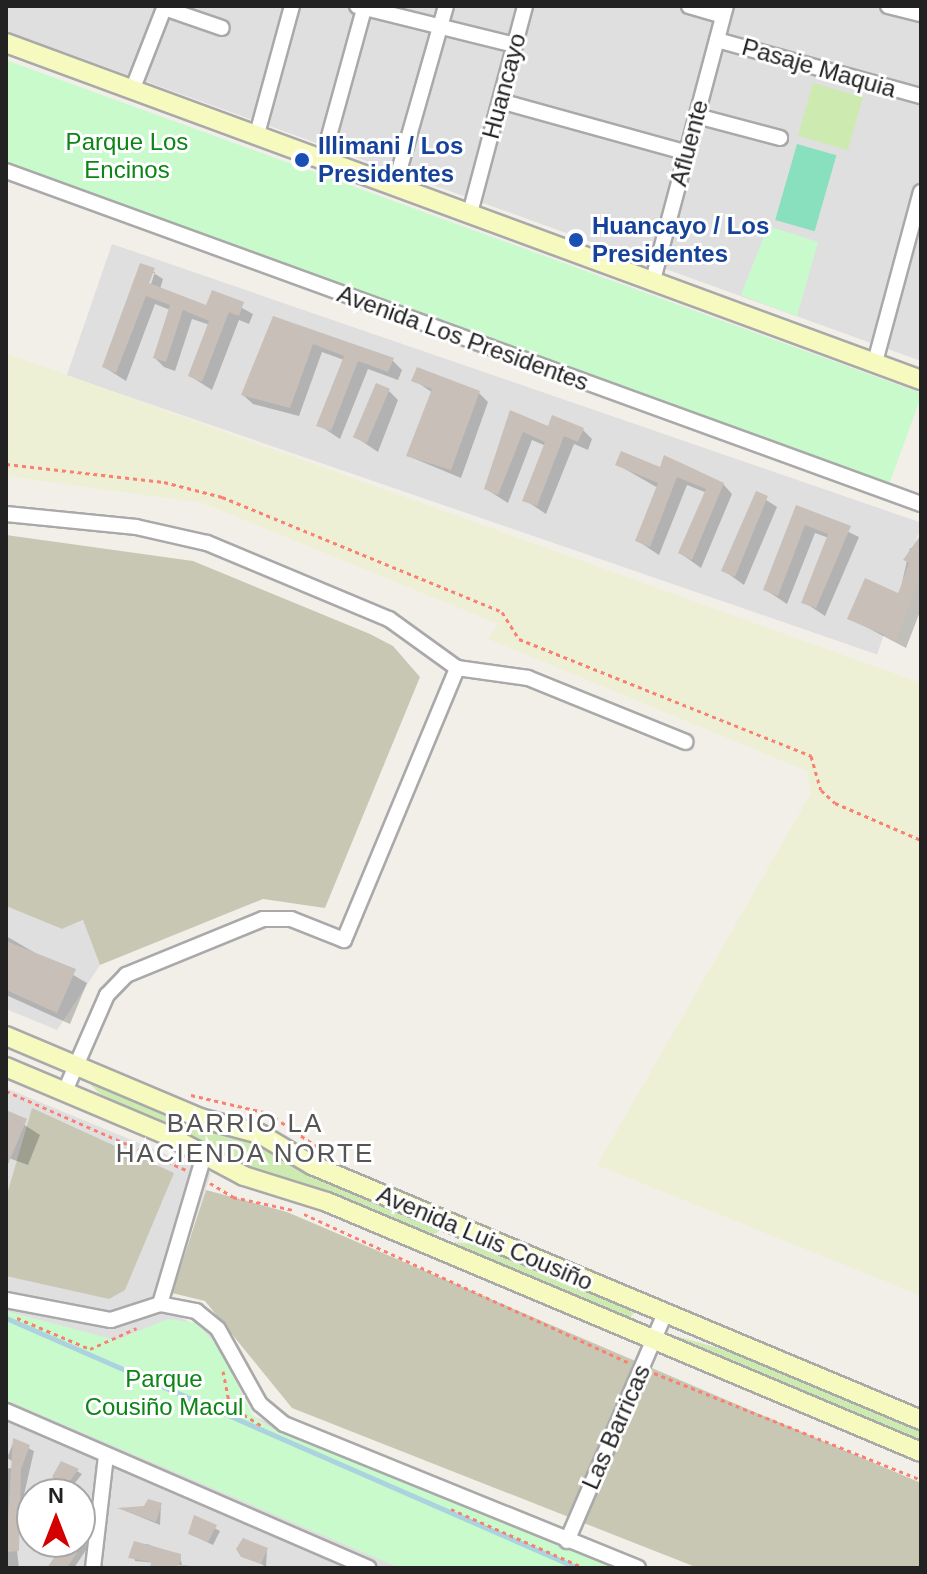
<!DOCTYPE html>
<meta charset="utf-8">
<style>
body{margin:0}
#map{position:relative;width:927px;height:1574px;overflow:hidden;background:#f2efe9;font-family:Arial,sans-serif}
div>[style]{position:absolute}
.residential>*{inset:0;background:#e0dfdf;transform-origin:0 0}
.construction>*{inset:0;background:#c7c7b4}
.farmland>*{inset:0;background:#eef0d5}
.grass>*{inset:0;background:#cdebb0;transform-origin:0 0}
.park>*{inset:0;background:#c8facc;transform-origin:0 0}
.pitch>*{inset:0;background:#88e0be;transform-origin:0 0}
.shadow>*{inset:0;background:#0003}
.stream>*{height:5px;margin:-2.5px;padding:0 2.5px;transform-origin:2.5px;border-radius:2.5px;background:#aad3df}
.building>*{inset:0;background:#c7bfb8;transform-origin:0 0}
.path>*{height:3px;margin-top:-1.5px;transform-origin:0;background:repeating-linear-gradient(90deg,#fa8072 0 4px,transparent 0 8px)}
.roads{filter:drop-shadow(2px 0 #a9a9a9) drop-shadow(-2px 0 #a9a9a9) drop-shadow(0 2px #a9a9a9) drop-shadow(0 -2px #a9a9a9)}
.street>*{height:14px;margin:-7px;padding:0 7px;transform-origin:7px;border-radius:7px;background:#fff}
.secondary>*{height:18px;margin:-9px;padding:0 9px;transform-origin:9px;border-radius:9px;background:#f7fabf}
.dots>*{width:22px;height:22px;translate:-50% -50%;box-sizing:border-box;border:4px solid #fff;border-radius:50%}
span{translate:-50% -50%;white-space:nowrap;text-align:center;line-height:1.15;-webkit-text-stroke:6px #fff;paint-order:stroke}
.street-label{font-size:24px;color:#222}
.park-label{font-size:24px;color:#0c8416}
.transit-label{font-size:24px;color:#164399;font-weight:700}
.left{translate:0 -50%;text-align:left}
.neighbourhood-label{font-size:26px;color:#555;letter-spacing:2px}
.frame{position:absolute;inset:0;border:8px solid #222;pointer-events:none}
.north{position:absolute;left:16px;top:1478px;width:80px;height:80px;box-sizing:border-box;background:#fff;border:2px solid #a7a7a7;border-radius:50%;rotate:0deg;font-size:22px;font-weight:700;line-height:32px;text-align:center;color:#222}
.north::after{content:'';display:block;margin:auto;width:28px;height:36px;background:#d40000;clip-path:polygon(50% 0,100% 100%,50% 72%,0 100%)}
</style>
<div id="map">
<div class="residential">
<div style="clip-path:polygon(6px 6px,921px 6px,921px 361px,6px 31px)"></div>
<div style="left:112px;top:244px;width:857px;height:139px;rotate:19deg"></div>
<div style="clip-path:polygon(6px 906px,62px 929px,84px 920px,100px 965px,57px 1030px,6px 1009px)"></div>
<div style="clip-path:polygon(evenodd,6px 1088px,211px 1173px,166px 1309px,209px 1333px,253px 1416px,616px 1568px,6px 1568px,6px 1088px,32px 1494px,80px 1494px,80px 1542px,32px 1542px,32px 1494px)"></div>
</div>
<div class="construction">
<div style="clip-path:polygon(6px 535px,193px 561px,370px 634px,393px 646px,420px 677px,325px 908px,263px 899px,100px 965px,83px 920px,62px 929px,6px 906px)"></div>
<div style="clip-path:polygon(32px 1108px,174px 1173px,125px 1290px,109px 1299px,6px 1276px,6px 1198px)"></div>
<div style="clip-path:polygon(206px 1190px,287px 1212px,921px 1483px,921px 1568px,698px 1568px,292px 1408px,205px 1301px,172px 1293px)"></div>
</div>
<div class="farmland">
<div style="clip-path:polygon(6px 353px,921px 683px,921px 1296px,597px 1165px,811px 793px,807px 771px,488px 639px,498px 624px,203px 503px,6px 476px)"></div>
</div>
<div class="grass">
<div style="left:813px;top:83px;width:52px;height:55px;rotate:16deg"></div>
<div style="clip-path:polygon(81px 1075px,257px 1139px,436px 1221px,438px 1232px,430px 1236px,235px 1163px,99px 1093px)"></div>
<div style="clip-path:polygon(453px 1242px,482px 1245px,635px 1311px,626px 1324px)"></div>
<div style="clip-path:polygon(669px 1334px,746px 1356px,921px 1431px,921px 1444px)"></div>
</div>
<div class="park">
<div style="left:6px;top:60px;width:975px;height:102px;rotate:20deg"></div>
<div style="clip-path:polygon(768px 226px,818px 242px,797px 316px,741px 295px)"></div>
<div style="clip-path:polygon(6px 1311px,116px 1340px,168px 1319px,196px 1323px,219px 1347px,253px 1416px,273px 1429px,616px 1568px,400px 1568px,6px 1400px)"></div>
</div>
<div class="pitch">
<div style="left:797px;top:144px;width:41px;height:79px;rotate:16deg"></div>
</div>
<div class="shadow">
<div style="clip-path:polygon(evenodd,141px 265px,163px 279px,160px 289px,207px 307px,213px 292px,253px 314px,249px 324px,239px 320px,212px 390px,190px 376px,210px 325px,192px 319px,175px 371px,164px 367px,155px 358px,170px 310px,155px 304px,126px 381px,104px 367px,141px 265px,151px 272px,155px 272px,148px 293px,144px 291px,151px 272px)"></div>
<div style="clip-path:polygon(274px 319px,392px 360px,402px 370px,398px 380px,368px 369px,340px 439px,319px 425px,344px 360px,322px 352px,299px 416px,253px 404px,243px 395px)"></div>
<div style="clip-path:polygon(414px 380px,479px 393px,488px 402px,461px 478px,408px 456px,433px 393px)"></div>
<div style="clip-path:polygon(389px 391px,398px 400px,378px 452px,357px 438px)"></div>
<div style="clip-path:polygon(511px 413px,549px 429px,583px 430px,592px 439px,588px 450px,574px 444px,546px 514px,525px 500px,546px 446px,532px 440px,508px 503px,486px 489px)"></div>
<div style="clip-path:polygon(618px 465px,723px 484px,732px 494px,701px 568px,680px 553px,707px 493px,687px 485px,659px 555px,638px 541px,658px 488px)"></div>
<div style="clip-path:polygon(757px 494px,777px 507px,744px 585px,723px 570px)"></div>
<div style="clip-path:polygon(797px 507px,859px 537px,825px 616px,804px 602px,829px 538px,815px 533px,787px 604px,766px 590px)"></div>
<div style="clip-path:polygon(910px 548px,921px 553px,921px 609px,906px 648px,849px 618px,899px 595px)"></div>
<div style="clip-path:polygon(6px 936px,87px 983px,70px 1024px,6px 995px)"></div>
<div style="clip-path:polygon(6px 1113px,40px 1135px,28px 1165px,6px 1157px)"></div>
<div style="clip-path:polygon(14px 1441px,34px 1451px,21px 1508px,27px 1525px,11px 1526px,6px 1516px,6px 1469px,20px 1466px,7px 1458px)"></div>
<div style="clip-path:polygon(62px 1463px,82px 1474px,71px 1488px,59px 1481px)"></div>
<div style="clip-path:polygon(161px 1505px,160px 1525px,121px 1509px)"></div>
<div style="clip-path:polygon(80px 1507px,87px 1514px,81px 1525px,80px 1525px)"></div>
<div style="clip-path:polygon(196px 1518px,220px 1531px,213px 1545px,190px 1534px)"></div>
<div style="clip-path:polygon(15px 1533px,19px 1568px,6px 1568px,6px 1534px)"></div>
<div style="clip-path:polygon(80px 1541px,88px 1547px,74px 1568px,49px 1568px,62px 1550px,56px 1542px)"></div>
<div style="clip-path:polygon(147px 1544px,180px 1556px,182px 1565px,208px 1568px,135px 1561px,132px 1547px)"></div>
<div style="clip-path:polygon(267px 1549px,266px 1567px,243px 1552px)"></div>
</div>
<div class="stream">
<div style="left:6px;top:1318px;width:624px;rotate:23.61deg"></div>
</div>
<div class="building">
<div style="clip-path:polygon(140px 263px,155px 268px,149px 283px,206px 305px,212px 290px,244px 302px,239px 316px,229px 312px,202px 382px,188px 376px,209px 321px,183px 310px,166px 362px,153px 358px,170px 305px,146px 296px,116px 373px,102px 367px)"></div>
<div style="clip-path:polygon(273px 316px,394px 358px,388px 372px,358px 361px,331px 431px,316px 426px,344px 356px,313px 344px,290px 408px,241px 395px)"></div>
<div style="clip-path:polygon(417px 367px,480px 391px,451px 470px,406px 456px,432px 389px,411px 381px)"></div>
<div style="left:376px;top:383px;width:15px;height:59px;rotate:23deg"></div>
<div style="clip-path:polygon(510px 410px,548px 426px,552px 415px,584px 428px,578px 442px,564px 436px,537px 506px,522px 501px,545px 442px,523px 432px,498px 495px,484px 489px)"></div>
<div style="clip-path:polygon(621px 451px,660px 467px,664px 455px,724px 483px,692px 560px,678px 553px,706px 489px,677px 477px,650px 547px,635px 541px,658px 483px,615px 465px)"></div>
<div style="clip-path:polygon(756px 491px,768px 496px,735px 577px,721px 571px)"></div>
<div style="clip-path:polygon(796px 505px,851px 526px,816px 608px,801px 603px,828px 534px,805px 525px,778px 596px,763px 590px)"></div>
<div style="clip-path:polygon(920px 536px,921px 576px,896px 640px,847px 619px,865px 578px,898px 593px,910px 563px,903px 560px)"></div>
<div style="clip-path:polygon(6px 941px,76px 969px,57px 1013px,6px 990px)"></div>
<div style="clip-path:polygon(6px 1110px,27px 1119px,6px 1169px)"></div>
<div style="clip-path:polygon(13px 1438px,30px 1445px,21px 1469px,19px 1551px,6px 1552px)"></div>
<div style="clip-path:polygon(61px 1461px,79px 1469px,66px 1486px,52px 1477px)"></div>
<div style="clip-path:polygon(148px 1499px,162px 1503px,156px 1522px,117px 1508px,144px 1506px)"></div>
<div style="clip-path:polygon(194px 1515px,217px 1525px,208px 1542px,188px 1534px)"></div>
<div style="clip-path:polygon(243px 1538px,268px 1548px,261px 1564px,241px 1557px,236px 1549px)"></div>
<div style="clip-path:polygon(134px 1541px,181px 1554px,181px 1561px,176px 1568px,150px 1568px,151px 1562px,128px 1558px)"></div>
<div style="clip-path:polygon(65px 1542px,84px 1542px,67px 1568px,47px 1568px)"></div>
</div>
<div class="path">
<div style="left:6px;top:464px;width:159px;rotate:6.5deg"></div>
<div style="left:164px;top:482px;width:60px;rotate:14.5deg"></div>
<div style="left:222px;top:497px;width:303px;rotate:22.3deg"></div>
<div style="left:502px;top:612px;width:32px;rotate:58deg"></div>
<div style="left:519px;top:639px;width:315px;rotate:21.8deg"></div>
<div style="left:811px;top:756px;width:35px;rotate:74deg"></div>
<div style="left:821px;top:790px;width:19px;rotate:43deg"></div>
<div style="left:835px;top:803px;width:94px;rotate:23.3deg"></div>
<div style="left:6px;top:1091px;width:197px;rotate:23.7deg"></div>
<div style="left:191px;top:1095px;width:79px;rotate:13.2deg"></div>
<div style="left:268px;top:1113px;width:65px;rotate:34.4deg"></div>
<div style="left:210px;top:1183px;width:27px;rotate:31deg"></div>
<div style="left:233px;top:1197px;width:61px;rotate:12.2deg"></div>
<div style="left:304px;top:1214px;width:356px;rotate:24.6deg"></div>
<div style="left:17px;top:1318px;width:79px;rotate:23deg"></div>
<div style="left:90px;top:1349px;width:51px;rotate:-24.1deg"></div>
<div style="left:223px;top:1371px;width:36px;rotate:79deg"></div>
<div style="left:230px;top:1406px;width:40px;rotate:32deg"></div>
<div style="left:654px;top:1373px;width:288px;rotate:21.8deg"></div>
<div style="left:451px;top:1509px;width:145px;rotate:23.9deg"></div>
</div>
<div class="roads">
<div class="street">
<div style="left:357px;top:6px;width:163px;rotate:13.9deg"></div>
<div style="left:689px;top:6px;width:35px;rotate:16deg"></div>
<div style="left:888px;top:6px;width:34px;rotate:14deg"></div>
<div style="left:164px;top:8px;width:61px;rotate:19deg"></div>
<div style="left:717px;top:40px;width:212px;rotate:15.4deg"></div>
<div style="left:133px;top:88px;width:88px;rotate:-68.7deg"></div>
<div style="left:500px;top:101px;width:194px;rotate:15.5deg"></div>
<div style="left:697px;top:116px;width:86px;rotate:14.8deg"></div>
<div style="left:257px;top:134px;width:133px;rotate:-74.7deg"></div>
<div style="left:323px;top:158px;width:158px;rotate:-74.6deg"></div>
<div style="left:6px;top:171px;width:974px;rotate:20deg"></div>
<div style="left:395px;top:185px;width:186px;rotate:-74.1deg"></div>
<div style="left:470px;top:213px;width:214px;rotate:-75.1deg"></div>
<div style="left:653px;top:280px;width:284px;rotate:-75.1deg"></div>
<div style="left:875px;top:362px;width:176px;rotate:-74.9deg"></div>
<div style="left:6px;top:514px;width:131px;rotate:5.7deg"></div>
<div style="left:136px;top:527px;width:73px;rotate:12.7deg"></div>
<div style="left:207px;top:543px;width:197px;rotate:22.7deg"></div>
<div style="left:389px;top:619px;width:84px;rotate:35.8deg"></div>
<div style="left:457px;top:668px;width:72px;rotate:8deg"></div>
<div style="left:528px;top:678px;width:170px;rotate:22.1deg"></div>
<div style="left:65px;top:1091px;width:105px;rotate:-66.4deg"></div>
<div style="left:107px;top:995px;width:28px;rotate:-46deg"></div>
<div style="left:126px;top:975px;width:148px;rotate:-22.2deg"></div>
<div style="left:263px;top:919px;width:28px"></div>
<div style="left:291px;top:919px;width:57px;rotate:21.6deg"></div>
<div style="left:344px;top:940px;width:295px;rotate:-67.4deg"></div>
<div style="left:6px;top:1300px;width:107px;rotate:10.8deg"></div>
<div style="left:111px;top:1320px;width:52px;rotate:-18.1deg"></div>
<div style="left:160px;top:1304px;width:37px;rotate:11deg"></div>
<div style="left:196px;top:1311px;width:28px;rotate:39deg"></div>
<div style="left:218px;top:1329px;width:86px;rotate:60.8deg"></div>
<div style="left:260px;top:1404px;width:31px;rotate:40deg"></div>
<div style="left:284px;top:1424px;width:382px;rotate:22.1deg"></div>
<div style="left:160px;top:1304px;width:155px;rotate:-73.5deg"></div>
<div style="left:6px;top:1411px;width:395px;rotate:23.4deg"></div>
<div style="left:567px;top:1541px;width:248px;rotate:-66.7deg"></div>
<div style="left:93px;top:1568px;width:113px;rotate:-83.4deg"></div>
</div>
<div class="secondary">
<div style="left:6px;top:43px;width:975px;rotate:20.22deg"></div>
<div style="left:6px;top:1036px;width:211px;rotate:22.9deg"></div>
<div style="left:200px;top:1118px;width:62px;rotate:14.9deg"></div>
<div style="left:260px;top:1134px;width:61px;rotate:30.8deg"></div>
<div style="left:312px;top:1165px;width:660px;rotate:22.72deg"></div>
<div style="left:6px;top:1067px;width:177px;rotate:22.9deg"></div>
<div style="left:169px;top:1136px;width:85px;rotate:28.1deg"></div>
<div style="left:244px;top:1176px;width:87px;rotate:17.4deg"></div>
<div style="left:327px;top:1202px;width:644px;rotate:22.83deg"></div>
</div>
</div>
<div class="dots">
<div style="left:302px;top:160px;background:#1a4fb4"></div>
<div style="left:576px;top:240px;background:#1a4fb4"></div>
</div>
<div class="street-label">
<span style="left:819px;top:68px;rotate:16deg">Pasaje Maquia</span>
<span style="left:504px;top:86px;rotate:-75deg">Huancayo</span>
<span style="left:689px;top:143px;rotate:-75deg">Afluente</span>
<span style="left:463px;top:338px;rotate:20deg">Avenida Los Presidentes</span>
<span style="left:485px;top:1238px;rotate:23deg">Avenida Luis Cousiño</span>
<span style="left:616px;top:1427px;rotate:-66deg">Las Barricas</span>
</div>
<div class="park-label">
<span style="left:127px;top:156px">Parque Los<br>Encinos</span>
<span style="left:164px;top:1393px">Parque<br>Cousiño Macul</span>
</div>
<div class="transit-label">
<span class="left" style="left:318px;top:160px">Illimani / Los<br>Presidentes</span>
<span class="left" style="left:592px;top:240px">Huancayo / Los<br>Presidentes</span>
</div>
<div class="neighbourhood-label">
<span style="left:245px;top:1139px">BARRIO LA<br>HACIENDA NORTE</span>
</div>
<div class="frame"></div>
<div class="north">N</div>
</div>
